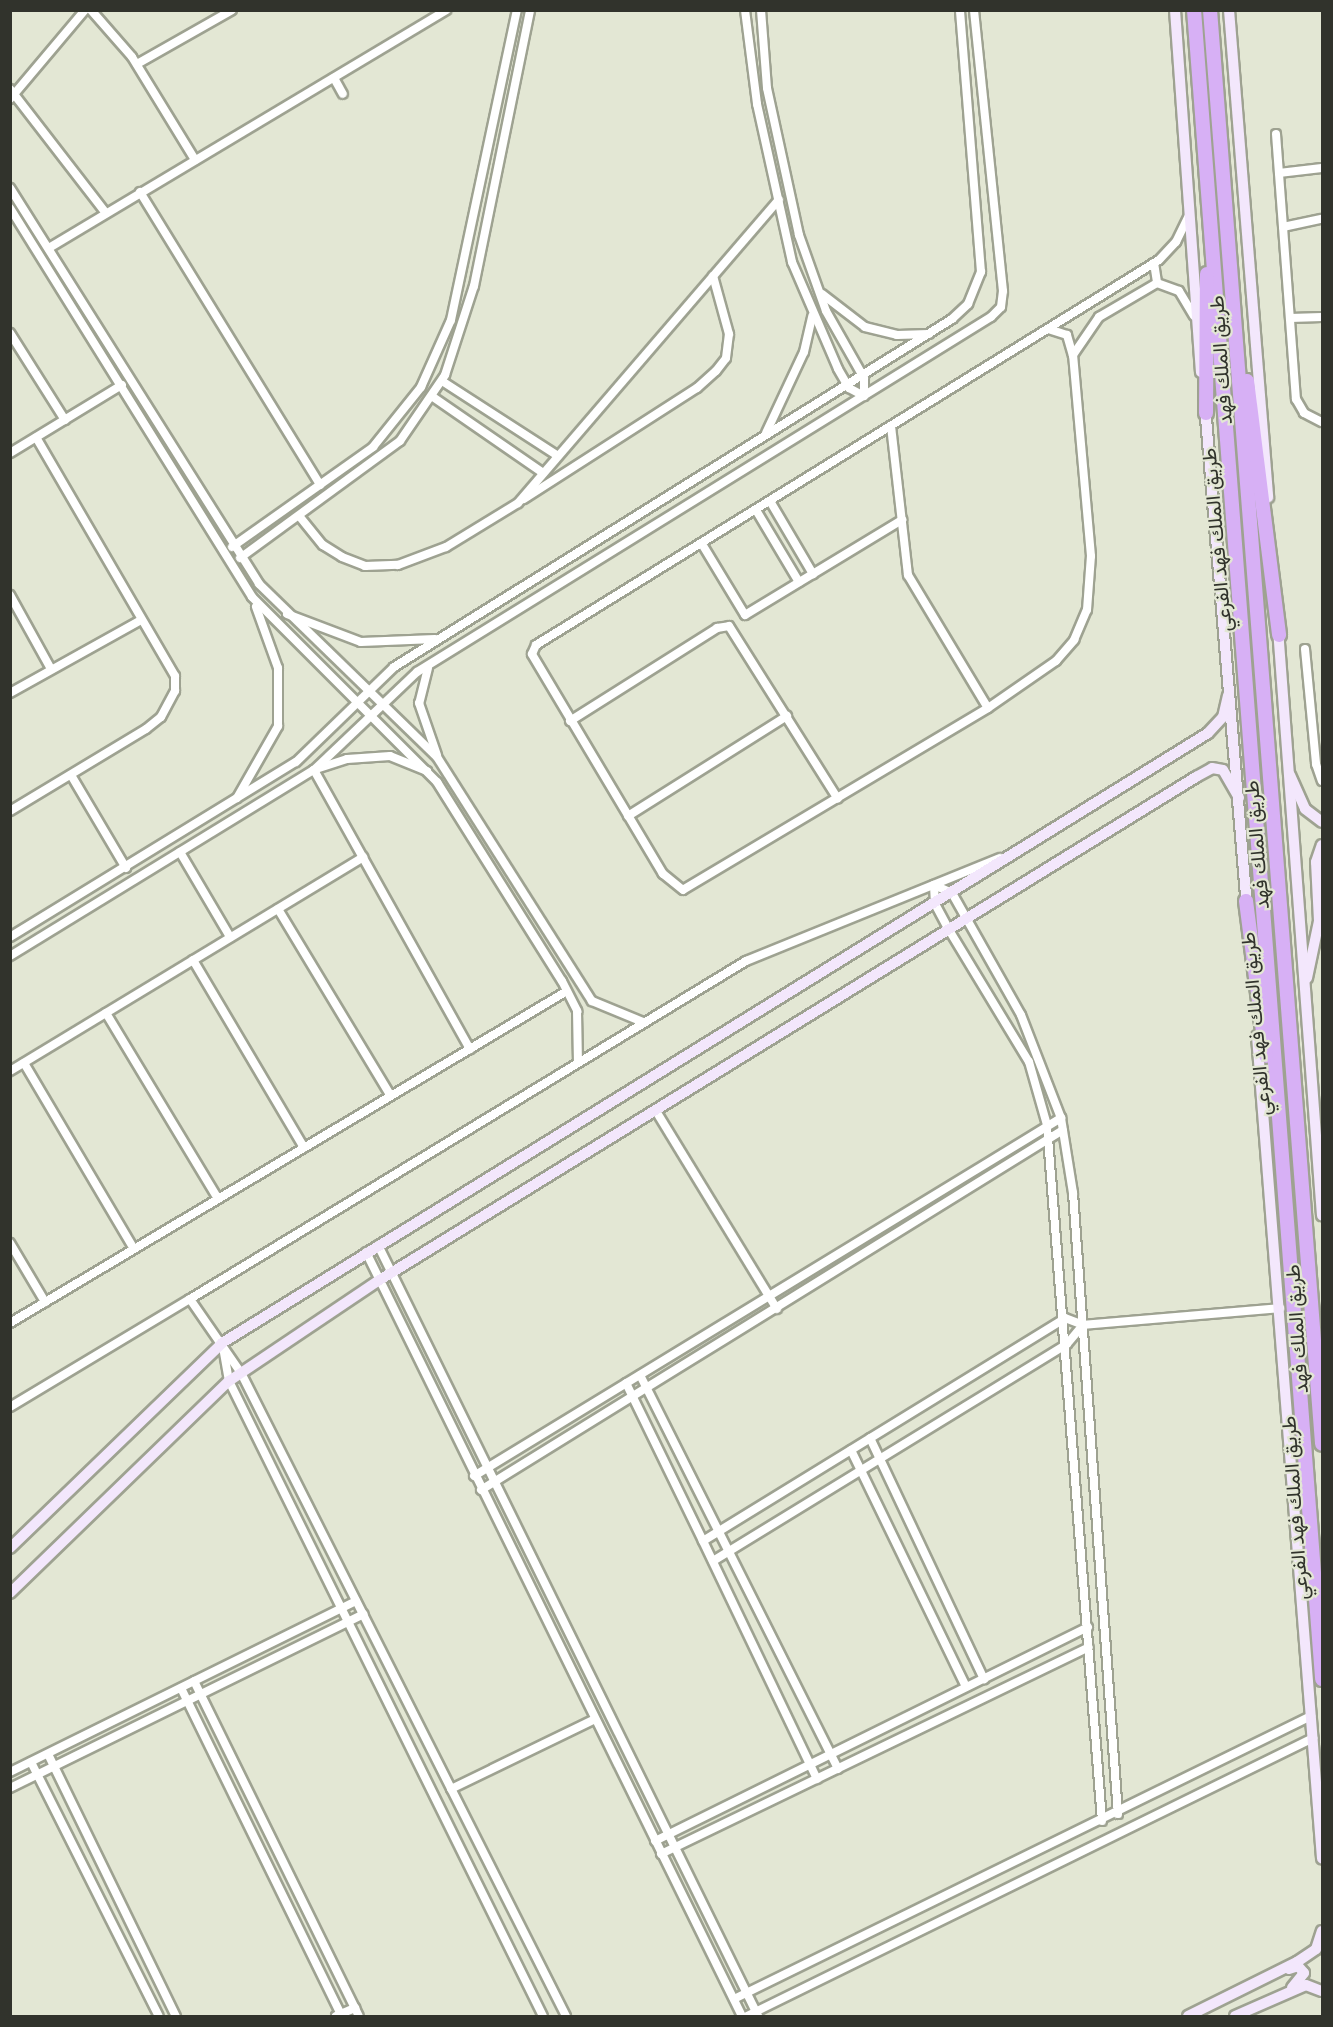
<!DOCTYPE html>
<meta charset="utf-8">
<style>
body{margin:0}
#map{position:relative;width:1333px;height:2027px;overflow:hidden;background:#e3e7d4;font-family:"Fira Sans",Vazirmatn,sans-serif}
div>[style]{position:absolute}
.roads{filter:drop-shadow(2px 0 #9ea291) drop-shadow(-2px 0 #9ea291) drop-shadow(0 2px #9ea291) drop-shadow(0 -2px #9ea291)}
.street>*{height:8px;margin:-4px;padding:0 4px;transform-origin:4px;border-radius:4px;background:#fff}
.secondary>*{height:10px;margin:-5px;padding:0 5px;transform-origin:5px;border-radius:5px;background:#f3e7fc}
.highway>*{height:14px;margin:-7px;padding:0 7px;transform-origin:7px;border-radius:7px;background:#d7b0f5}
span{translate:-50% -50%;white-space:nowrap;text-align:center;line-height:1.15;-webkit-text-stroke:4.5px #e3e7d4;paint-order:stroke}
.street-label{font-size:20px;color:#31332c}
.frame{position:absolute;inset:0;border:12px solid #31332c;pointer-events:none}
</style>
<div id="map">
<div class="roads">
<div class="street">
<div style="left:91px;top:10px;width:62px;rotate:48.9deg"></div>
<div style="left:132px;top:57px;width:121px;rotate:58.5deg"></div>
<div style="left:745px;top:10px;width:95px;rotate:82.7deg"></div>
<div style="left:757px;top:104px;width:162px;rotate:77.5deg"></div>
<div style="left:792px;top:262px;width:116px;rotate:66.7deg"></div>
<div style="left:838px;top:369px;width:22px;rotate:60deg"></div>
<div style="left:849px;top:388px;width:17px;rotate:28deg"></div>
<div style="left:864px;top:396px;width:18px;rotate:-90deg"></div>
<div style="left:864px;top:378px;width:77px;rotate:-119.6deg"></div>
<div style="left:826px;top:311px;width:81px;rotate:-109.6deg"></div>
<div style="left:799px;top:235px;width:150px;rotate:-102.3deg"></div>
<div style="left:767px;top:88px;width:78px;rotate:-94.4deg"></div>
<div style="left:137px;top:64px;width:109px;rotate:-29.6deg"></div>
<div style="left:334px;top:78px;width:18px;rotate:61deg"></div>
<div style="left:10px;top:89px;width:157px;rotate:52.3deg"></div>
<div style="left:10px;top:99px;width:116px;rotate:-49.9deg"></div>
<div style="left:1276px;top:134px;width:266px;rotate:85.7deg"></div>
<div style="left:1296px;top:399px;width:16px;rotate:60deg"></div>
<div style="left:1304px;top:413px;width:20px;rotate:27deg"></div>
<div style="left:1279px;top:173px;width:43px;rotate:-6.6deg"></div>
<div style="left:10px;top:188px;width:468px;rotate:57.8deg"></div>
<div style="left:259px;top:584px;width:248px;rotate:44.2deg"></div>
<div style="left:437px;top:757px;width:289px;rotate:57.6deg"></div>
<div style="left:592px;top:1001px;width:55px;rotate:22.4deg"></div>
<div style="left:140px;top:192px;width:344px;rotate:58.4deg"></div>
<div style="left:10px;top:208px;width:458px;rotate:58.1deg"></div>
<div style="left:252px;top:597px;width:262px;rotate:45deg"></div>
<div style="left:437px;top:782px;width:235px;rotate:57.9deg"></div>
<div style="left:562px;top:981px;width:34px;rotate:63deg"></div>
<div style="left:577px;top:1011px;width:51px;rotate:88.9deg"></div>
<div style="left:1283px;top:227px;width:40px;rotate:-12deg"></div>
<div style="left:49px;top:248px;width:463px;rotate:-30.9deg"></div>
<div style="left:1154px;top:263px;width:20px;rotate:81deg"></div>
<div style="left:822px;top:294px;width:54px;rotate:37.5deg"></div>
<div style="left:865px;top:327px;width:33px;rotate:14deg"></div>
<div style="left:897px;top:335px;width:32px;rotate:-2deg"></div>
<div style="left:1290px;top:318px;width:32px;rotate:-2deg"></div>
<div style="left:10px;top:333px;width:103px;rotate:57.7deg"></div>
<div style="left:1073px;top:355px;width:46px;rotate:-55.6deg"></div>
<div style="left:1099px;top:317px;width:67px;rotate:-30.4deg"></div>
<div style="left:1157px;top:283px;width:23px;rotate:20deg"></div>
<div style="left:1179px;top:291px;width:29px;rotate:59deg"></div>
<div style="left:442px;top:381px;width:138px;rotate:32.9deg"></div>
<div style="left:433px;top:397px;width:134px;rotate:34.6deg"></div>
<div style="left:891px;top:426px;width:150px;rotate:83.5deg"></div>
<div style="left:908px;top:575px;width:155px;rotate:59deg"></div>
<div style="left:988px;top:708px;width:83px;rotate:-34.7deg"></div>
<div style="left:1056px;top:661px;width:28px;rotate:-49deg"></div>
<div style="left:1074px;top:640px;width:33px;rotate:-67deg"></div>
<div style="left:1087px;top:610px;width:54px;rotate:-85.8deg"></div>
<div style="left:1091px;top:556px;width:201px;rotate:-95.1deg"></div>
<div style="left:1073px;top:356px;width:22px;rotate:-106deg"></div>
<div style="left:1067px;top:335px;width:19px;rotate:-162deg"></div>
<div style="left:766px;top:433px;width:89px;rotate:-64.9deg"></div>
<div style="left:804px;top:352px;width:37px;rotate:-77deg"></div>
<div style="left:10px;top:453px;width:131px;rotate:-31.3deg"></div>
<div style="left:524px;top:499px;width:206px;rotate:-32.7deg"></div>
<div style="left:697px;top:388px;width:25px;rotate:-42deg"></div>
<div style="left:716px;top:371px;width:16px;rotate:-52deg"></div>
<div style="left:726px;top:358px;width:24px;rotate:-83deg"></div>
<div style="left:729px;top:334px;width:60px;rotate:-105.4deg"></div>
<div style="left:770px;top:501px;width:85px;rotate:59.5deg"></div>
<div style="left:756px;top:510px;width:84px;rotate:59.2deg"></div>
<div style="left:300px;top:517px;width:36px;rotate:51deg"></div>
<div style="left:323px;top:545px;width:22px;rotate:32deg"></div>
<div style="left:342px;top:557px;width:25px;rotate:21deg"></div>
<div style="left:365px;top:566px;width:33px;rotate:-2deg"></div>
<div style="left:398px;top:565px;width:51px;rotate:-20.6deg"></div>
<div style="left:446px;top:547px;width:84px;rotate:-31.4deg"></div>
<div style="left:518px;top:503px;width:400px;rotate:-49.3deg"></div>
<div style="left:702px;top:544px;width:83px;rotate:58.8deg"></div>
<div style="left:745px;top:615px;width:184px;rotate:-31.2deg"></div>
<div style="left:232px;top:547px;width:173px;rotate:-35.3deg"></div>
<div style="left:373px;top:447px;width:77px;rotate:-51.3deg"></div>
<div style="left:421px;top:387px;width:73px;rotate:-65.9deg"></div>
<div style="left:451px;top:320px;width:317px;rotate:-78deg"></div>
<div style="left:240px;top:558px;width:198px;rotate:-36.2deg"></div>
<div style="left:400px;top:441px;width:80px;rotate:-55.7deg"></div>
<div style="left:445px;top:375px;width:94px;rotate:-72deg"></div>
<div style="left:474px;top:286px;width:282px;rotate:-78.5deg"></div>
<div style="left:10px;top:595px;width:85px;rotate:61deg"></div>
<div style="left:287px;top:614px;width:79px;rotate:20.7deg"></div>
<div style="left:361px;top:642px;width:74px;rotate:-2.3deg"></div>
<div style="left:1305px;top:649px;width:116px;rotate:84.5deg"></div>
<div style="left:1316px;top:764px;width:18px;rotate:71deg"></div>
<div style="left:428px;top:668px;width:36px;rotate:104deg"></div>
<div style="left:419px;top:703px;width:55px;rotate:70.9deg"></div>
<div style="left:10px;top:693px;width:150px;rotate:-29.1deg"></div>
<div style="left:988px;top:708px;width:355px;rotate:149.2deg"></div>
<div style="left:683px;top:890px;width:26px;rotate:-141deg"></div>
<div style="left:663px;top:874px;width:256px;rotate:-120.8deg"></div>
<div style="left:532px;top:654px;width:10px;rotate:-66deg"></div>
<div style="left:536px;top:645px;width:732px;rotate:-31.72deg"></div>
<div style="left:1159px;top:260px;width:25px;rotate:-47deg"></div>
<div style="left:1176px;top:242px;width:30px;rotate:-64deg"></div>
<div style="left:570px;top:721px;width:174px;rotate:-32.3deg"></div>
<div style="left:717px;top:628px;width:12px;rotate:-9deg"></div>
<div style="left:729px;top:626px;width:204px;rotate:57.8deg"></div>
<div style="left:427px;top:771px;width:40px;rotate:-158deg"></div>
<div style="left:390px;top:756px;width:43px;rotate:176deg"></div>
<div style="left:347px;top:759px;width:35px;rotate:162deg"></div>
<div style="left:314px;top:770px;width:320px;rotate:60.8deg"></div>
<div style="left:71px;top:775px;width:108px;rotate:59.4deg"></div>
<div style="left:237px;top:798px;width:83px;rotate:-60.3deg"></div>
<div style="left:278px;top:726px;width:58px;rotate:-90deg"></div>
<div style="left:278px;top:668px;width:65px;rotate:-109.8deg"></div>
<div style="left:10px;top:811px;width:159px;rotate:-31.1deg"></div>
<div style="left:146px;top:729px;width:19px;rotate:-39deg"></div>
<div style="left:161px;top:717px;width:30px;rotate:-62deg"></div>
<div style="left:175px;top:691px;width:15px;rotate:-90deg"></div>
<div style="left:175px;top:676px;width:276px;rotate:-120.2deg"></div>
<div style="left:628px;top:816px;width:188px;rotate:-32.2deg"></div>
<div style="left:180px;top:852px;width:99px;rotate:59.5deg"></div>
<div style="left:278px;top:909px;width:218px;rotate:58.9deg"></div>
<div style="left:10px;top:937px;width:335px;rotate:-31.5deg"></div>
<div style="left:296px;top:762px;width:136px;rotate:-44.1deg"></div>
<div style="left:394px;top:667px;width:658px;rotate:-31.95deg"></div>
<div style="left:952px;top:319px;width:22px;rotate:-43deg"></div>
<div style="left:968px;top:304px;width:35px;rotate:-68deg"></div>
<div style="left:981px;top:272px;width:263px;rotate:-94.6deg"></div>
<div style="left:10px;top:956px;width:356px;rotate:-31.5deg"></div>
<div style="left:314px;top:770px;width:142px;rotate:-43.6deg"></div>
<div style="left:417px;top:672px;width:675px;rotate:-31.74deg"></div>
<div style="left:991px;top:317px;width:14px;rotate:-45deg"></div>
<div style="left:1001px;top:307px;width:16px;rotate:-83deg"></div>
<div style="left:1003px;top:291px;width:282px;rotate:-95.9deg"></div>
<div style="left:193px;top:960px;width:218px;rotate:59.4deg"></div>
<div style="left:106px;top:1013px;width:217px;rotate:58.9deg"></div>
<div style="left:24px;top:1063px;width:216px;rotate:59.4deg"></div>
<div style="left:10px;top:1071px;width:413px;rotate:-31.2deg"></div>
<div style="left:656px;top:1111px;width:232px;rotate:58.6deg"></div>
<div style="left:10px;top:1243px;width:69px;rotate:59.3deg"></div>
<div style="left:378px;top:1245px;width:860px;rotate:63.76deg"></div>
<div style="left:366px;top:1252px;width:852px;rotate:63.8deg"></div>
<div style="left:10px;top:1323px;width:648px;rotate:-30.8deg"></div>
<div style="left:223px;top:1347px;width:35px;rotate:80deg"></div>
<div style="left:229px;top:1381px;width:708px;rotate:63.69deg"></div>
<div style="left:640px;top:1375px;width:441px;rotate:63.3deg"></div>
<div style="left:626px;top:1383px;width:176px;rotate:64deg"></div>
<div style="left:10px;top:1407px;width:210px;rotate:-31deg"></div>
<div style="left:870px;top:1438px;width:267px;rotate:64.7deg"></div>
<div style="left:851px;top:1450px;width:263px;rotate:64.1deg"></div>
<div style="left:474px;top:1476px;width:688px;rotate:-31.38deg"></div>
<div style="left:481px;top:1490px;width:684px;rotate:-31.74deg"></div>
<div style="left:713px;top:1561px;width:415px;rotate:-31.5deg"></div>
<div style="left:1067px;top:1344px;width:25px;rotate:-50deg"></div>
<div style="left:194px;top:1681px;width:373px;rotate:63.8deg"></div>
<div style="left:181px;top:1688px;width:365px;rotate:63.9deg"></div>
<div style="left:48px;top:1754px;width:292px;rotate:64deg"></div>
<div style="left:31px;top:1762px;width:284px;rotate:63.3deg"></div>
<div style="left:10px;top:1772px;width:386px;rotate:-26.3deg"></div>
<div style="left:817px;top:1779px;width:264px;rotate:-115.6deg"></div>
<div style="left:703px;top:1541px;width:425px;rotate:-31.6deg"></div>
<div style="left:1065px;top:1318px;width:19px;rotate:21deg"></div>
<div style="left:1083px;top:1325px;width:198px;rotate:-4.9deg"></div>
<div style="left:10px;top:1788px;width:394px;rotate:-26.2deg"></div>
<div style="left:451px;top:1789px;width:160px;rotate:-25.9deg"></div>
<div style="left:1102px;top:1821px;width:698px;rotate:-94.52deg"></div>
<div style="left:1047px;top:1125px;width:66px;rotate:-105.9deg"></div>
<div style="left:1029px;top:1062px;width:154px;rotate:-121.2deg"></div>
<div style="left:949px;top:930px;width:30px;rotate:-118deg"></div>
<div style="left:935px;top:904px;width:19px;rotate:-93deg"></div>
<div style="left:934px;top:885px;width:20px;rotate:24deg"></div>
<div style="left:952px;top:893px;width:140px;rotate:60.5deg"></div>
<div style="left:1021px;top:1015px;width:110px;rotate:68.8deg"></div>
<div style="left:1061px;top:1118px;width:76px;rotate:80.9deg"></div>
<div style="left:1073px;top:1193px;width:623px;rotate:85.86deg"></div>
<div style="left:655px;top:1841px;width:483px;rotate:-26.3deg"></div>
<div style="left:661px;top:1854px;width:475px;rotate:-25.8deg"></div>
<div style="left:734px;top:1999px;width:643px;rotate:-26.13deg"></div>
<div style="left:336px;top:2016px;width:21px;rotate:-23deg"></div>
<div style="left:566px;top:2016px;width:720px;rotate:-116.81deg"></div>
<div style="left:241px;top:1373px;width:90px;rotate:-124.6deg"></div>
<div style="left:190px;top:1299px;width:651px;rotate:-31.3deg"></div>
<div style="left:746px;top:961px;width:274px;rotate:-22.1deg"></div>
<div style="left:747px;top:2016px;width:631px;rotate:-26.16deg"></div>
</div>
<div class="secondary">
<div style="left:1175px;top:10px;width:363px;rotate:85.9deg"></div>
<div style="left:1229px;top:10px;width:489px;rotate:85.4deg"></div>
<div style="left:1205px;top:406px;width:503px;rotate:85.21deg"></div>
<div style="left:1278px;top:629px;width:588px;rotate:85.71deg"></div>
<div style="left:1290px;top:775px;width:37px;rotate:66deg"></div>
<div style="left:1305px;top:809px;width:21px;rotate:37deg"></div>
<div style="left:1307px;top:978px;width:58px;rotate:-78.1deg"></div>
<div style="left:1319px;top:921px;width:59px;rotate:-92.9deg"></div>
<div style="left:1316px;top:862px;width:18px;rotate:-71deg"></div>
<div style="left:1257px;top:1036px;width:825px;rotate:85.48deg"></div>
<div style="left:10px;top:1548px;width:295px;rotate:-44deg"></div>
<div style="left:222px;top:1343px;width:1159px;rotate:-31.74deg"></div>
<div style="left:1208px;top:733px;width:22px;rotate:-47deg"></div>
<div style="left:1223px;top:717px;width:22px;rotate:-77deg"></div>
<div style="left:10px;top:1593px;width:305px;rotate:-44.1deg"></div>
<div style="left:229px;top:1381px;width:179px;rotate:-33.9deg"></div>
<div style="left:378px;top:1281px;width:961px;rotate:-31.64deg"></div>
<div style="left:1196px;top:777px;width:18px;rotate:-29deg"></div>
<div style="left:1212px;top:768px;width:11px;rotate:10deg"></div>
<div style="left:1223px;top:770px;width:32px;rotate:60deg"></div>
<div style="left:1289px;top:1969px;width:9px;rotate:-18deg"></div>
<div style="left:1298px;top:1966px;width:9px;rotate:49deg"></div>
<div style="left:1304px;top:1973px;width:19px;rotate:129deg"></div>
<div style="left:1188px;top:2016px;width:122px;rotate:-26.4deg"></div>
<div style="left:1297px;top:1962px;width:23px;rotate:-34deg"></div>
<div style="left:1316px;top:1949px;width:19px;rotate:-72deg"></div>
<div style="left:1235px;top:2016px;width:77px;rotate:-23.6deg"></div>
<div style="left:1306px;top:1985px;width:17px;rotate:21deg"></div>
</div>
<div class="highway">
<div style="left:1194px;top:10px;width:1674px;rotate:85.61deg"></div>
<div style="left:1210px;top:10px;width:1438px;rotate:85.53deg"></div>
<div style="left:1247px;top:381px;width:256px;rotate:82.8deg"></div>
<div style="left:1206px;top:413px;width:139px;rotate:-89.6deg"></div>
<div style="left:1246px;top:901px;width:156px;rotate:82.6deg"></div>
</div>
</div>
<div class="street-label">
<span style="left:1221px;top:360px;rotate:-94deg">طريق الملك فهد</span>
<span style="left:1217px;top:540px;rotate:-95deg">طريق الملك فهد الفرعي</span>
<span style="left:1257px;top:845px;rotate:-95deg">طريق الملك فهد</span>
<span style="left:1256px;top:1024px;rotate:-95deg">طريق الملك فهد الفرعي</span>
<span style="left:1297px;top:1329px;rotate:-94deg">طريق الملك فهد</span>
<span style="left:1295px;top:1508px;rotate:-94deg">طريق الملك فهد الفرعي</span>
</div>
<div class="frame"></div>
</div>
